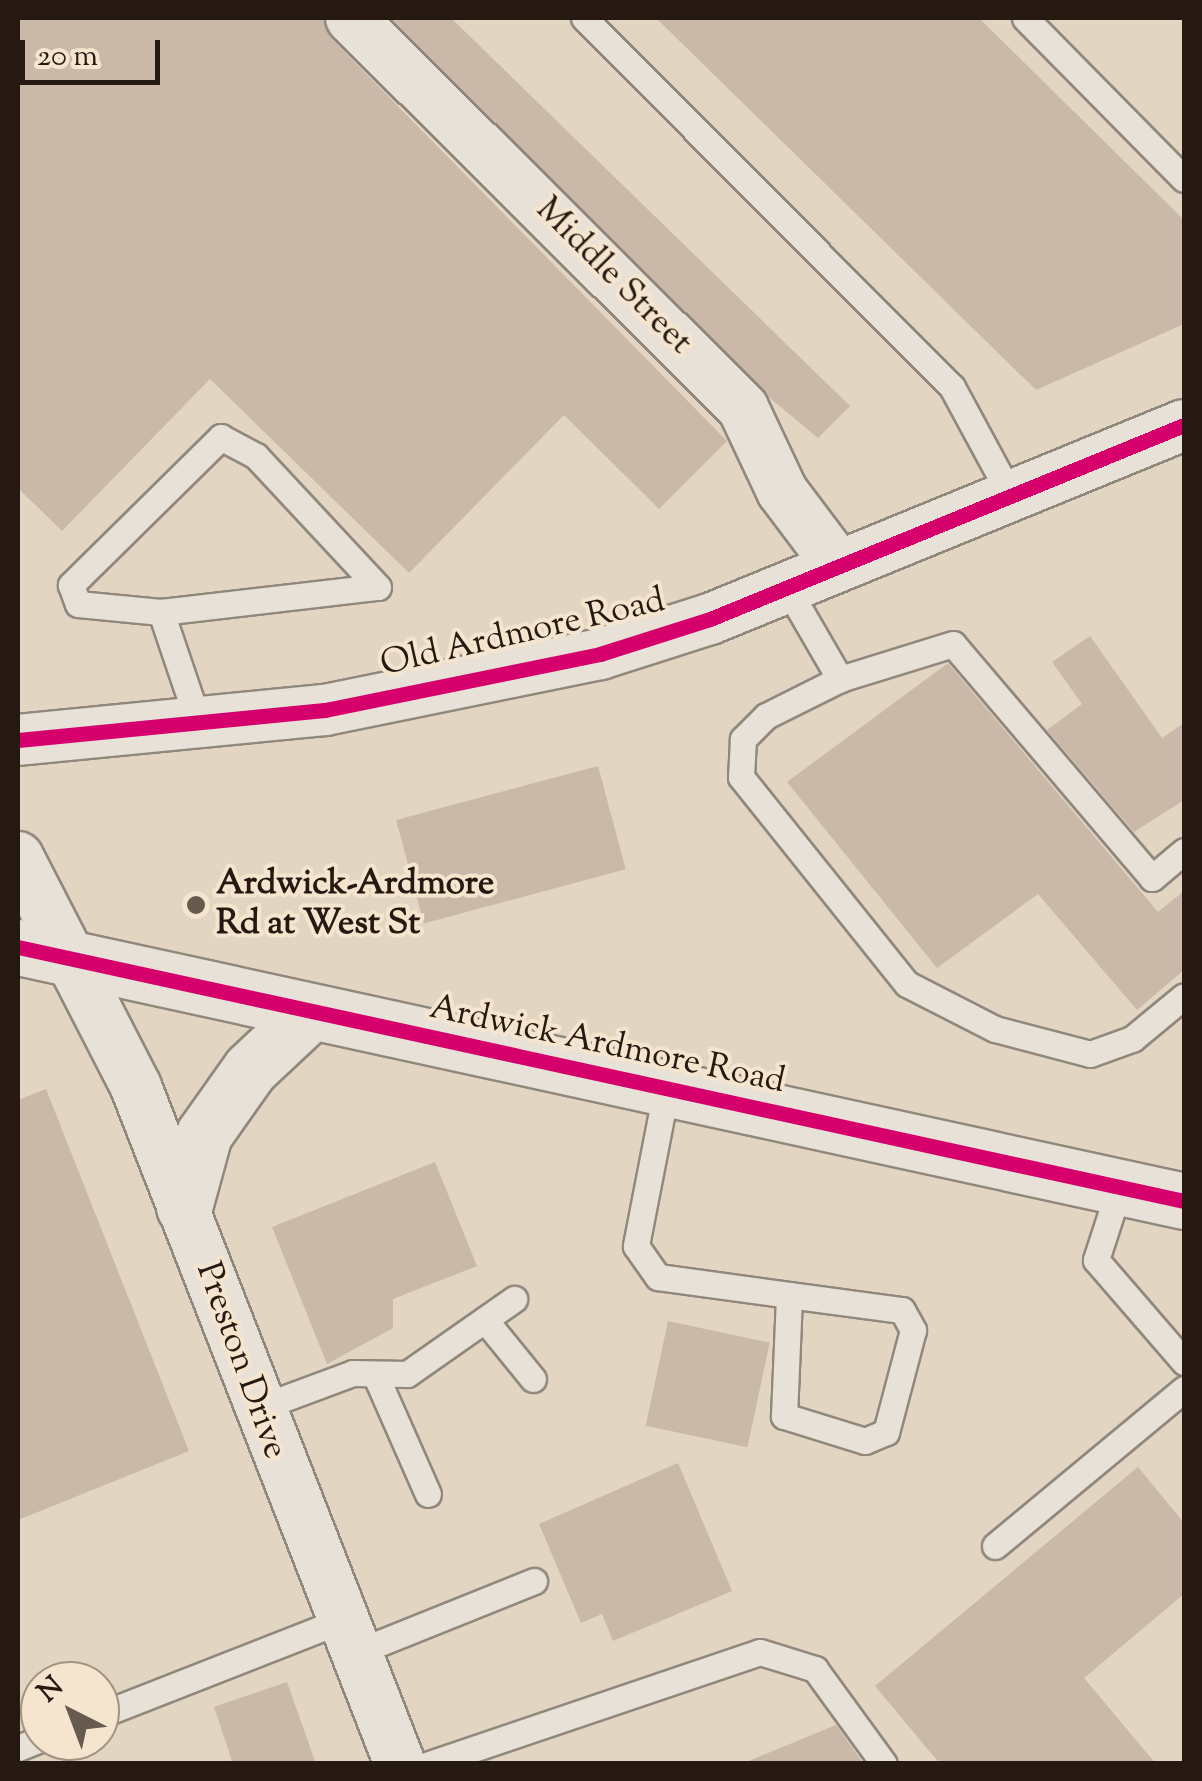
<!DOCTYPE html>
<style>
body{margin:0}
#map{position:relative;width:1202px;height:1781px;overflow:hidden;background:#e2d5c2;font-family:"Sorts Mill Goudy",serif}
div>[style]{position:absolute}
.building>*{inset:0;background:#cab9a8;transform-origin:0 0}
.roads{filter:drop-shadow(2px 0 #91887d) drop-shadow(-2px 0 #91887d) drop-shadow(0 2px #91887d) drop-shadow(0 -2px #91887d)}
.lane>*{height:25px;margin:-12.5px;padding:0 12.5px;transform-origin:12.5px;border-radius:12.5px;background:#e8e1d7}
.street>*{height:50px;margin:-25px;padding:0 25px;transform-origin:25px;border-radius:25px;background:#e8e1d7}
.secondary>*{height:55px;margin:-27.5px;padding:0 27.5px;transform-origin:27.5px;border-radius:27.5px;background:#e8e1d7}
.cycleway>*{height:15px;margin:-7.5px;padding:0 7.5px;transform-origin:7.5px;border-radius:7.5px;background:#d6006c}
.dots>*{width:28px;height:28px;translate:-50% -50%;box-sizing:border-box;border:5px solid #f5e5cf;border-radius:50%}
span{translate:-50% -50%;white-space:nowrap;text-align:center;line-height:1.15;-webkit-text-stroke:8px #f5e5cf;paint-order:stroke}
.street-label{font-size:35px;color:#251911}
.poi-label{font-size:35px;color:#251911;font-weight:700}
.left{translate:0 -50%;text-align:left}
.frame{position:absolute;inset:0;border:20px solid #251911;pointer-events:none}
.north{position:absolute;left:20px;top:1661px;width:100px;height:100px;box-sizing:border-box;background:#f5e5cf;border:2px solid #a29383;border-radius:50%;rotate:318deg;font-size:28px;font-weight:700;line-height:40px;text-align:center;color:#251911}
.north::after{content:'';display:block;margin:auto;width:35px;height:45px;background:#675b4f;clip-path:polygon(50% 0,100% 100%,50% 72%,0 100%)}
.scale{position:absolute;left:20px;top:40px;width:140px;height:45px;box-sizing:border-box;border:5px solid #251911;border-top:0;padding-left:12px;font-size:30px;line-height:35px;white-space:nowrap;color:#251911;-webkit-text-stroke:8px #f5e5cf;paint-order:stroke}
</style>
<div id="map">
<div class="building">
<div style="clip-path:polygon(18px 18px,323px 18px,331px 38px,727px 441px,659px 509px,564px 415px,409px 573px,210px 379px,62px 531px,18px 488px)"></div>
<div style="clip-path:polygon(391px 18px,451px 18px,850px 406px,818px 438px,770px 398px)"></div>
<div style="clip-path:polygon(656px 18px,979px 18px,1184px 220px,1184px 324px,1036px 390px)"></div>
<div style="clip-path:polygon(1090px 636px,1162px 738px,1184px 723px,1184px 800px,1134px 832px,1047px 730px,1082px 704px,1052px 662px)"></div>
<div style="clip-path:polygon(948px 663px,1158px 912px,1184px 891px,1184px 970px,1137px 1010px,1038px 894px,937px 968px,787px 782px)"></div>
<div style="left:598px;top:766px;width:107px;height:209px;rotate:75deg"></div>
<div style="clip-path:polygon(46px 1089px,189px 1451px,18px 1520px,18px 1100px)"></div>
<div style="clip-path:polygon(435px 1162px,477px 1266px,393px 1299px,393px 1328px,327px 1364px,272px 1227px)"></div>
<div style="left:668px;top:1321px;width:104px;height:107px;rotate:12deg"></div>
<div style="clip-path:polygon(678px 1463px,732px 1591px,613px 1641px,602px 1614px,581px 1623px,539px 1524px)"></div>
<div style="clip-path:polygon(1138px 1467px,1184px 1523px,1184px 1594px,1084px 1678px,1156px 1764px,940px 1764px,875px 1686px)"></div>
<div style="clip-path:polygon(287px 1682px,316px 1764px,233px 1764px,214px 1707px)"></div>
<div style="clip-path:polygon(836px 1725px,864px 1764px,746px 1764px,746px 1762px)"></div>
</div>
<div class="roads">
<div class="lane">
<div style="left:584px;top:18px;width:521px;rotate:45.08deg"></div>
<div style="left:952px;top:387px;width:124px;rotate:61.6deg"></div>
<div style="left:1025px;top:18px;width:226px;rotate:45.4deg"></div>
<div style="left:786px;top:586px;width:108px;rotate:59.9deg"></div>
<div style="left:161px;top:612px;width:218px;rotate:-6.6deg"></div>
<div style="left:378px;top:587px;width:179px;rotate:-133deg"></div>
<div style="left:256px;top:456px;width:40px;rotate:-152deg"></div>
<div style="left:221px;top:437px;width:211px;rotate:135.4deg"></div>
<div style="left:71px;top:585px;width:20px;rotate:70deg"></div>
<div style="left:78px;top:604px;width:83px;rotate:5.5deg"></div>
<div style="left:161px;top:612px;width:118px;rotate:71.3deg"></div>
<div style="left:1184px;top:851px;width:42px;rotate:139.8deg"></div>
<div style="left:1152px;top:878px;width:307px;rotate:-130.4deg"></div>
<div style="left:953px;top:644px;width:118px;rotate:162.8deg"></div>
<div style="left:840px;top:679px;width:83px;rotate:153.4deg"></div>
<div style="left:766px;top:716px;width:33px;rotate:135deg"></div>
<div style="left:743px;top:739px;width:38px;rotate:93deg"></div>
<div style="left:741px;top:777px;width:265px;rotate:51.3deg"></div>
<div style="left:907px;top:984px;width:99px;rotate:27.1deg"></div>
<div style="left:995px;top:1029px;width:98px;rotate:14.7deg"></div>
<div style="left:1090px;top:1054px;width:45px;rotate:-19.7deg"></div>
<div style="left:1132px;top:1039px;width:67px;rotate:-39.6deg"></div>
<div style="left:666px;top:1091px;width:158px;rotate:101deg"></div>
<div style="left:636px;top:1246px;width:38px;rotate:55deg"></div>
<div style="left:658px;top:1277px;width:132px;rotate:7.8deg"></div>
<div style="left:789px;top:1295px;width:114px;rotate:7.6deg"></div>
<div style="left:902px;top:1310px;width:23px;rotate:61deg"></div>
<div style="left:913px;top:1330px;width:106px;rotate:104.8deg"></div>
<div style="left:886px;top:1432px;width:23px;rotate:157deg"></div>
<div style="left:865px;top:1441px;width:85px;rotate:-162.8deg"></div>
<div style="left:784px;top:1416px;width:121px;rotate:-87.6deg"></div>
<div style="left:1120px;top:1186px;width:78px;rotate:108deg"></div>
<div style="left:1096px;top:1260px;width:135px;rotate:49.2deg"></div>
<div style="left:485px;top:1320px;width:76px;rotate:50.9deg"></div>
<div style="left:375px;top:1374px;width:131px;rotate:66.2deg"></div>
<div style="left:256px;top:1409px;width:103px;rotate:-20.4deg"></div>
<div style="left:353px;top:1373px;width:54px;rotate:1.1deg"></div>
<div style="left:407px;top:1374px;width:131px;rotate:-35deg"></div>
<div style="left:995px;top:1546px;width:246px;rotate:-39.7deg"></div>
<div style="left:355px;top:1653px;width:193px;rotate:-21.9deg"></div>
<div style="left:100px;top:1715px;width:260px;rotate:-21.4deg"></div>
<div style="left:18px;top:1748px;width:24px;rotate:-22deg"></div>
<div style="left:429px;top:1764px;width:349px;rotate:-18.7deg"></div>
<div style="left:760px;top:1652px;width:58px;rotate:17.2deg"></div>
<div style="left:815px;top:1669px;width:117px;rotate:54deg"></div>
</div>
<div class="street">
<div style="left:351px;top:18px;width:553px;rotate:44.85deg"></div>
<div style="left:743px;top:408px;width:92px;rotate:64.8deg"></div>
<div style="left:782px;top:491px;width:91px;rotate:53deg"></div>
<div style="left:18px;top:740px;width:308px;rotate:-5.6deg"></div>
<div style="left:325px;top:710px;width:281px;rotate:-11.5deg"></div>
<div style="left:600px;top:654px;width:115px;rotate:-17.7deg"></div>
<div style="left:710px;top:619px;width:512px;rotate:-22.26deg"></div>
<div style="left:18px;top:857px;width:259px;rotate:62.8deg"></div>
<div style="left:136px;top:1087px;width:727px;rotate:68.7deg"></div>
</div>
<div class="secondary">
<div style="left:18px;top:947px;width:1193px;rotate:12.29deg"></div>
<div style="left:184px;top:1207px;width:76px;rotate:-74.7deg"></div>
<div style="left:204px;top:1134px;width:80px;rotate:-54.7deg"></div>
<div style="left:250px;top:1069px;width:83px;rotate:-43.1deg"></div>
</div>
</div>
<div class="cycleway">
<div style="left:18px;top:740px;width:308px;rotate:-5.6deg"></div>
<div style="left:325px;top:710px;width:281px;rotate:-11.5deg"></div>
<div style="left:600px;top:654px;width:115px;rotate:-17.7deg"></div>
<div style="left:710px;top:619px;width:512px;rotate:-22.26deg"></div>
<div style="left:18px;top:947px;width:1193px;rotate:12.29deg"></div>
</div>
<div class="dots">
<div style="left:196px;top:905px;background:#675b4f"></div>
</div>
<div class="street-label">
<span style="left:613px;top:277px;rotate:45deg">Middle Street</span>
<span style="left:523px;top:634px;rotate:-13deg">Old Ardmore Road</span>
<span style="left:607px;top:1046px;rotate:12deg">Ardwick Ardmore Road</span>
<span style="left:240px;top:1361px;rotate:70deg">Preston Drive</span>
</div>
<div class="poi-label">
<span class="left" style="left:216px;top:905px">Ardwick-Ardmore<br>Rd at West St</span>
</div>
<div class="frame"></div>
<div class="north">N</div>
<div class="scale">20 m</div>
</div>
